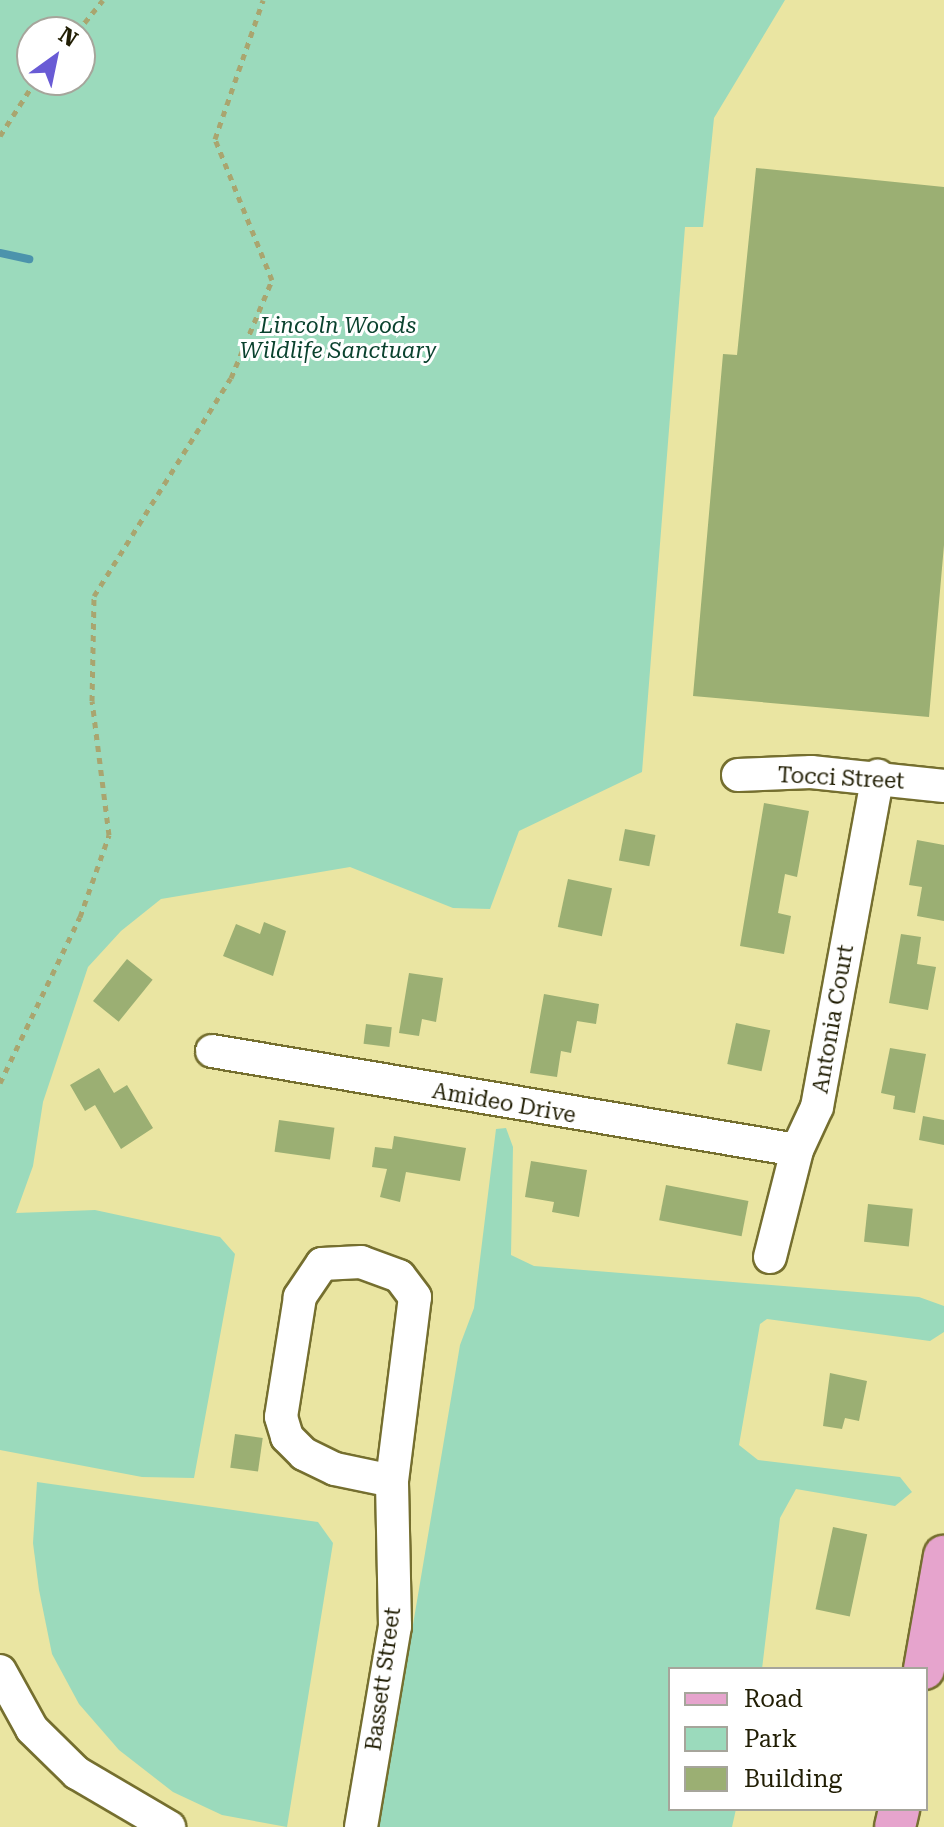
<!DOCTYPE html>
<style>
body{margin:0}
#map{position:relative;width:944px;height:1827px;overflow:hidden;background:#eae5a2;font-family:"Roboto Serif",serif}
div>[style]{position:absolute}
.green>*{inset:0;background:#9bdabc}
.stream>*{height:8px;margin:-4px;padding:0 4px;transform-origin:4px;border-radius:4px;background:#4c93ac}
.building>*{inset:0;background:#9baf73;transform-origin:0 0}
.path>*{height:5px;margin-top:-2.5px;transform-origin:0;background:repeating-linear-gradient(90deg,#a9a56f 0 6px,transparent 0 12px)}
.roads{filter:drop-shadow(2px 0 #756f2f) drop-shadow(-2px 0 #756f2f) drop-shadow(0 2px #756f2f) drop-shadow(0 -2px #756f2f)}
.minor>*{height:32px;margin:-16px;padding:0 16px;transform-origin:16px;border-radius:16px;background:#fff}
.major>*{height:40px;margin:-20px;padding:0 20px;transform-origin:20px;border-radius:20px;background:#e6a4cd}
span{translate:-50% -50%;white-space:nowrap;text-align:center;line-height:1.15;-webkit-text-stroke:6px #fff;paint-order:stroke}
.park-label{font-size:22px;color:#0a422e;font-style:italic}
.street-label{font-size:22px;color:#211e04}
.legend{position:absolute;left:668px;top:1667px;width:260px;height:144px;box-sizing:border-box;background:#fff;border:2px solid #a6a59b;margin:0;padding:10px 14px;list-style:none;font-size:24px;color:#211e04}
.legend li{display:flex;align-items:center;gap:16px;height:40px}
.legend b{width:40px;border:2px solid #a6a59b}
.north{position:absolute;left:16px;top:16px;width:80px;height:80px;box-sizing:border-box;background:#fff;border:2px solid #a6a59b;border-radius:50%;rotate:33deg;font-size:22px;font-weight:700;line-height:32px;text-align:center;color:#211e04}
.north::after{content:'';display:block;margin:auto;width:28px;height:36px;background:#695bd5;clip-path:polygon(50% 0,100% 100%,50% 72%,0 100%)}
</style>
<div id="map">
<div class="green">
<div style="clip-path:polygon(evenodd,0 0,785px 0,714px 118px,703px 227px,685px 227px,642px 772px,519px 831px,490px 909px,453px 908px,350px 867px,161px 899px,121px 931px,88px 967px,43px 1102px,33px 1166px,16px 1213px,95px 1210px,220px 1237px,235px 1254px,194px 1478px,142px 1477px,0 1450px,0 0,80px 32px,80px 80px,32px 80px,32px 32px,80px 32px)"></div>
<div style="clip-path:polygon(506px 1128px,513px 1147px,511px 1255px,534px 1266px,919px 1297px,944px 1306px,944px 1332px,930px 1341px,767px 1319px,760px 1324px,739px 1445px,758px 1460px,900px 1477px,912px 1492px,895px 1506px,796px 1489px,780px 1518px,762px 1669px,670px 1669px,670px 1809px,736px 1809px,732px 1827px,379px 1827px,460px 1345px,474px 1308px,496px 1129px)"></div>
<div style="clip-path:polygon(37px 1482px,318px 1522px,333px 1543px,287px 1827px,222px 1815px,173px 1792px,119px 1750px,79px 1704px,52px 1654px,39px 1590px,33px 1543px)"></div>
</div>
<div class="stream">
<div style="left:0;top:253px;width:30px;rotate:12deg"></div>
</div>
<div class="building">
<div style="clip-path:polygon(756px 168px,944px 187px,944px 545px,929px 717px,693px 696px,723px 354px,737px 355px)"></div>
<div style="clip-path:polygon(764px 803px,809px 811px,797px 877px,785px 874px,778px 913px,791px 916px,784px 954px,740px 946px)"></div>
<div style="left:625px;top:829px;width:31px;height:32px;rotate:11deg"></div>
<div style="clip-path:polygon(917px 840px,944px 845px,944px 921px,917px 916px,922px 887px,909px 885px)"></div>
<div style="left:568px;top:879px;width:45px;height:49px;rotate:12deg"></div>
<div style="clip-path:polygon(264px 922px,286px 931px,273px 976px,223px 956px,236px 924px,260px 934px)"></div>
<div style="clip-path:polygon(901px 934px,921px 937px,917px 964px,936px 967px,928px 1010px,889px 1003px)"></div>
<div style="left:127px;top:959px;width:33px;height:54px;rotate:39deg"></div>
<div style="clip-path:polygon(409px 973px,443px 978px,436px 1022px,422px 1019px,419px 1036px,399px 1033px)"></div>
<div style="clip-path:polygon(544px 994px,599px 1004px,596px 1024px,577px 1021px,571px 1053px,561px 1051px,557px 1077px,530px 1073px)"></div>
<div style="left:736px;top:1023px;width:35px;height:42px;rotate:12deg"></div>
<div style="left:366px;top:1024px;width:26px;height:20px;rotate:7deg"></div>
<div style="clip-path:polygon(890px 1048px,926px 1054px,915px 1113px,893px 1109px,895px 1096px,881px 1093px)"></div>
<div style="clip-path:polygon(99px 1068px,114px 1093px,127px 1085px,153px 1128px,121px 1149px,95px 1105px,85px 1111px,70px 1085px)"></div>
<div style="clip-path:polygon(923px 1116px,944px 1120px,944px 1145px,919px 1140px)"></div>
<div style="left:279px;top:1120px;width:56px;height:32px;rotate:8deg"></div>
<div style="clip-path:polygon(394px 1136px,466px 1148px,460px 1181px,406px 1172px,400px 1202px,380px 1197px,387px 1169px,372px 1167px,375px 1147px,392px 1149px)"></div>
<div style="clip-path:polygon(531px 1161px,587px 1170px,579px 1217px,552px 1212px,554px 1202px,525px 1197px)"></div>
<div style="left:666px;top:1185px;width:84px;height:36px;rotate:11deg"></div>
<div style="left:868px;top:1204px;width:45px;height:38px;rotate:6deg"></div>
<div style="clip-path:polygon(830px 1373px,867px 1381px,859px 1421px,845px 1418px,842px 1429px,823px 1426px)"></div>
<div style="left:235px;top:1434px;width:28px;height:34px;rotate:8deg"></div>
<div style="left:833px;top:1527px;width:35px;height:84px;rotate:12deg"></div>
</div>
<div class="path">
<div style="left:77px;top:32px;width:41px;rotate:-50.9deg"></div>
<div style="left:0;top:136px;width:67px;rotate:-57.3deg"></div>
<div style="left:0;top:1083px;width:184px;rotate:-64.3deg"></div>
<div style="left:80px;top:917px;width:87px;rotate:-70.5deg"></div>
<div style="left:109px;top:835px;width:135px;rotate:-97.2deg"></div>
<div style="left:92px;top:701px;width:105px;rotate:-88.9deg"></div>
<div style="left:94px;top:596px;width:257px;rotate:-57.9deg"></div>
<div style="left:231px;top:378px;width:106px;rotate:-67.3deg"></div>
<div style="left:272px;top:280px;width:152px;rotate:-112deg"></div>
<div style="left:215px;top:139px;width:147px;rotate:-70.9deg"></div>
</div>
<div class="roads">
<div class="minor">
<div style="left:738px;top:775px;width:73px;rotate:-2.4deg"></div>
<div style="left:811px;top:772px;width:134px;rotate:6deg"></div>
<div style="left:212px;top:1051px;width:593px;rotate:9.61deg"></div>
<div style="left:770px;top:1257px;width:110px;rotate:-75.8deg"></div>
<div style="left:797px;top:1150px;width:47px;rotate:-65.1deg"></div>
<div style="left:817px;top:1107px;width:337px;rotate:-79.6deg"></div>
<div style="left:0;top:1671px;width:66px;rotate:61.1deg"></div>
<div style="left:32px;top:1729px;width:63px;rotate:44.4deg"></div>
<div style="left:77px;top:1773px;width:107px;rotate:30.4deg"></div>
<div style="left:361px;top:1827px;width:204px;rotate:-80.4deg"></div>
<div style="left:395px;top:1626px;width:145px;rotate:-91.2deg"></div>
<div style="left:392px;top:1481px;width:185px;rotate:-82.9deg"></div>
<div style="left:415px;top:1297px;width:26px;rotate:-127deg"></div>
<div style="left:399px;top:1276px;width:40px;rotate:-159.8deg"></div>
<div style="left:361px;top:1262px;width:39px;rotate:177deg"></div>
<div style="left:322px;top:1264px;width:40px;rotate:124deg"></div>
<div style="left:300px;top:1297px;width:121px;rotate:99deg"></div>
<div style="left:281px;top:1417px;width:21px;rotate:73deg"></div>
<div style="left:287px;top:1437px;width:24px;rotate:45deg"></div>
<div style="left:304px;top:1454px;width:34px;rotate:26deg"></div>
<div style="left:335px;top:1469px;width:58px;rotate:11.9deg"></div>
</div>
<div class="major">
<div style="left:924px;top:1669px;width:115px;rotate:-80deg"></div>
<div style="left:895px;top:1827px;width:18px;rotate:-77deg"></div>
</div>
</div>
<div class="park-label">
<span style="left:338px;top:338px">Lincoln Woods<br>Wildlife Sanctuary</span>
</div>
<div class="street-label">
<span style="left:841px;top:778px;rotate:3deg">Tocci Street</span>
<span style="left:833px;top:1019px;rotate:-80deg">Antonia Court</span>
<span style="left:504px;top:1103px;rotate:10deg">Amideo Drive</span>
<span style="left:383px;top:1679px;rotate:-82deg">Bassett Street</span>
</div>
<ul class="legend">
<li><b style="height:10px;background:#e6a4cd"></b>Road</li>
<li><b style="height:22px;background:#9bdabc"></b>Park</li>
<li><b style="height:22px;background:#9baf73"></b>Building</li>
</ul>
<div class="north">N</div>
</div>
